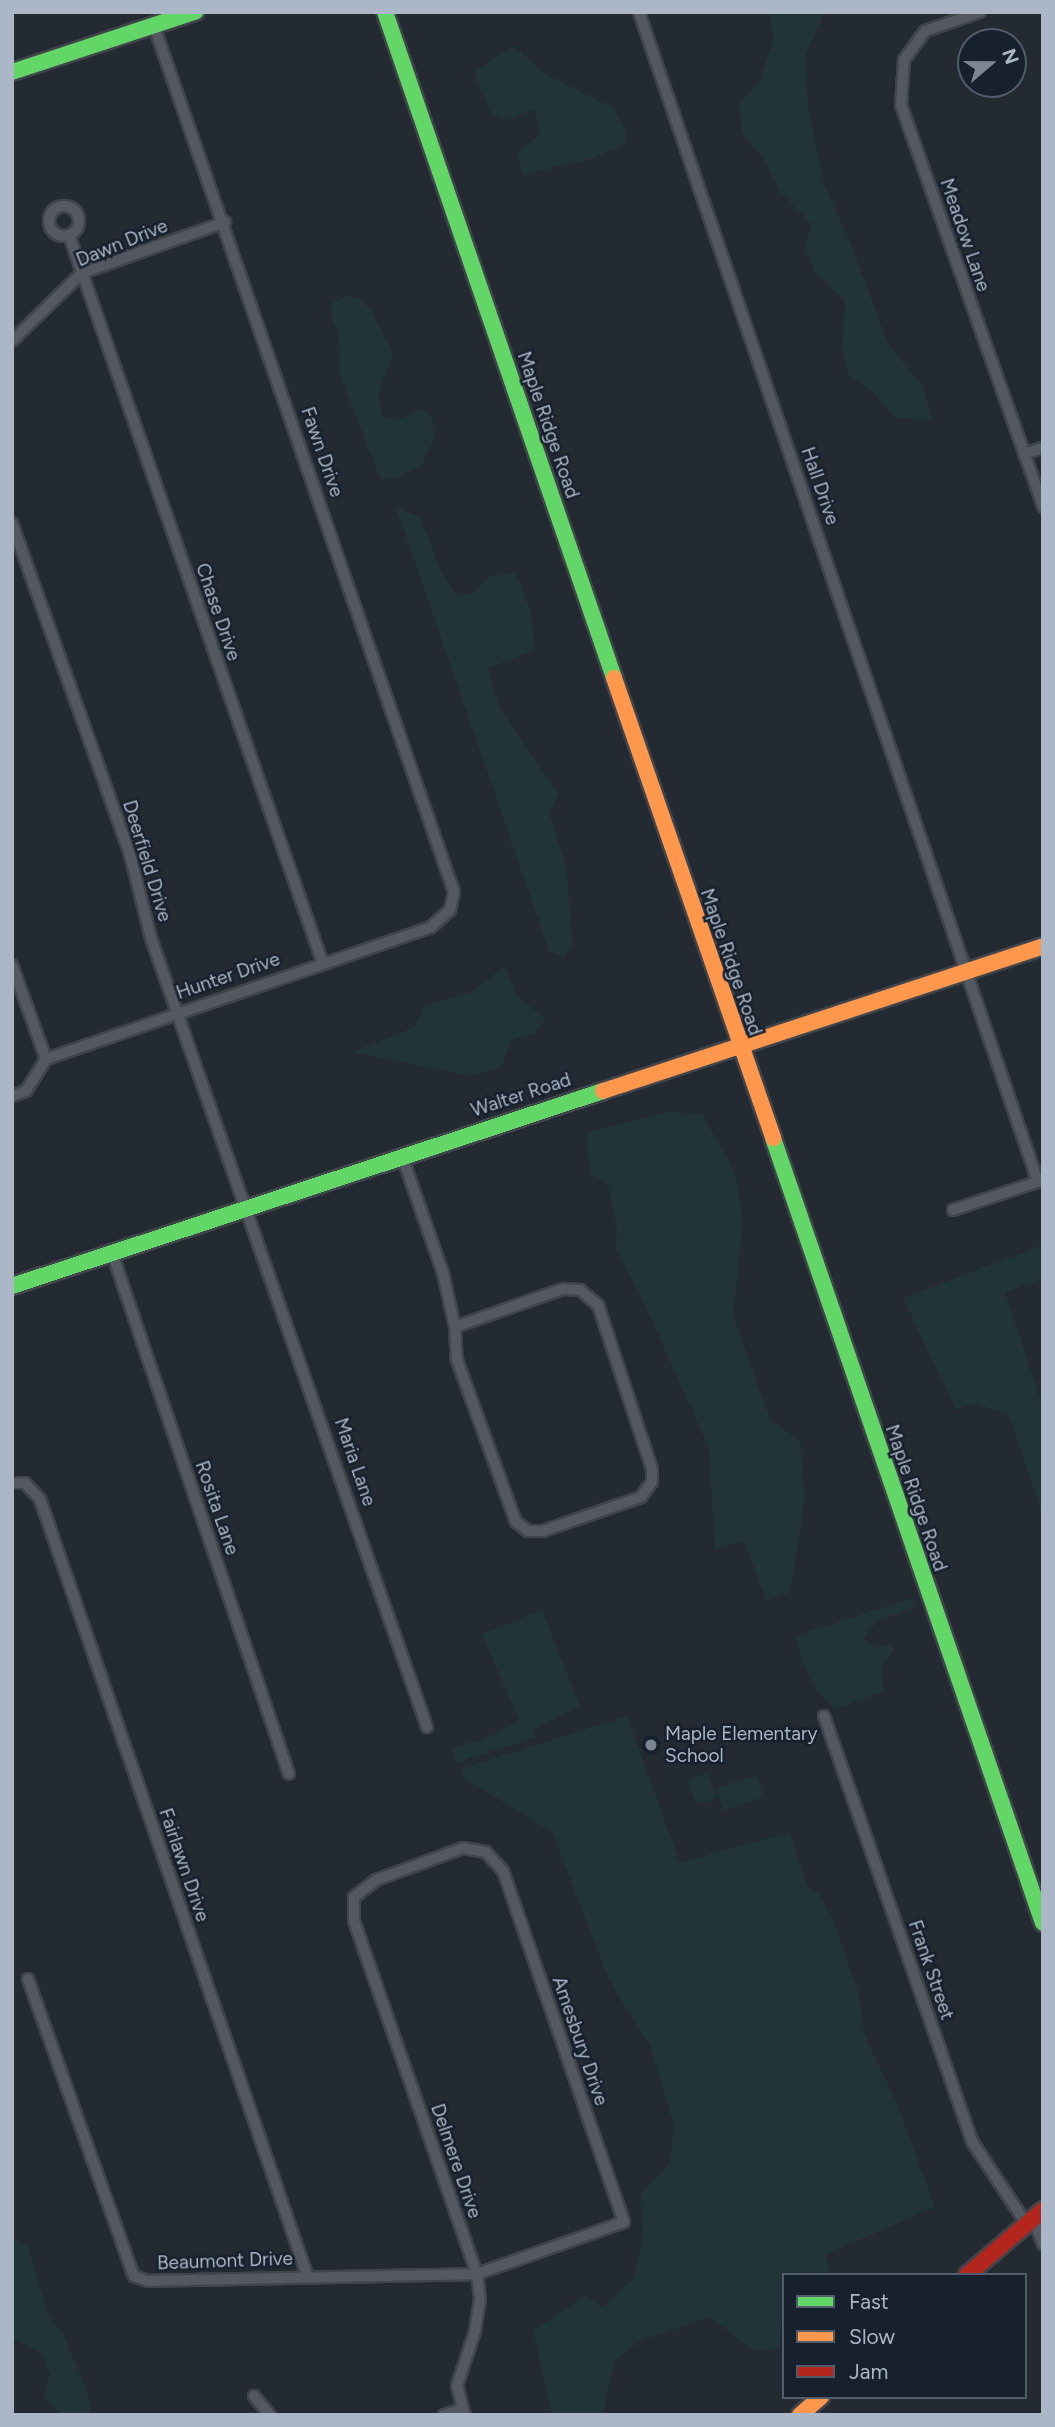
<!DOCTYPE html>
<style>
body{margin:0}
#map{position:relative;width:1055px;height:2427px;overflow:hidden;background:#242a32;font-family:Figtree,sans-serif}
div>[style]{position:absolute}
.green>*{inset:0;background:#213538;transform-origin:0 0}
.roads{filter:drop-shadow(2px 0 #40444b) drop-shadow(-2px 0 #40444b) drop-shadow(0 2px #40444b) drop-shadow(0 -2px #40444b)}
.street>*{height:10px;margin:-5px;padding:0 5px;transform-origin:5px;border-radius:5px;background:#535861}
.street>.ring{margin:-5px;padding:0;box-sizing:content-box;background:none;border:10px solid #535861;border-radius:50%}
.fast>*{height:16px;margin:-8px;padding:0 8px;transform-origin:8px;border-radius:8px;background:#63d668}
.slow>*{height:16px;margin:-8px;padding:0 8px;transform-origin:8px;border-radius:8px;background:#ff974d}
.jam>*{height:16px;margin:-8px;padding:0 8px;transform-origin:8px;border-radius:8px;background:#b3261e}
.dots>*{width:19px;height:19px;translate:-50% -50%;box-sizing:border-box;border:4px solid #17202d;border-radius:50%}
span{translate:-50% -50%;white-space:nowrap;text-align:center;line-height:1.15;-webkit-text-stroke:5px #17202d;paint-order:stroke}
.street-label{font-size:19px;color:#abb6c6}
.poi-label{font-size:19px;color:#abb6c6}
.left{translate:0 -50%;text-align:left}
.frame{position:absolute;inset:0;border:14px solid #abb6c6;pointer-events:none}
.legend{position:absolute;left:782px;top:2273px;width:245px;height:126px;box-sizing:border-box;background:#17202d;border:2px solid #525c6a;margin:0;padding:9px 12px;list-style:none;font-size:21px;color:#abb6c6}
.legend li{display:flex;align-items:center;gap:14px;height:35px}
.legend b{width:35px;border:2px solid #525c6a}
.north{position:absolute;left:957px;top:28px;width:70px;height:70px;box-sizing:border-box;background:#17202d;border:2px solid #525c6a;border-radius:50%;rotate:70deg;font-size:19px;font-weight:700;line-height:28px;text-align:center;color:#abb6c6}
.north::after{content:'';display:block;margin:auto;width:24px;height:32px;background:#7c8592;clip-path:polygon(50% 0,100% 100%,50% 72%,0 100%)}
</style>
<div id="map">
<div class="green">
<div style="clip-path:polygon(769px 12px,824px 12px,806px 54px,808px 108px,824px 184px,851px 244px,888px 344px,923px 386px,932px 420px,895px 418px,872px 391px,848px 374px,842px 349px,845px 301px,814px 271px,805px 245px,812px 225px,780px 192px,763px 158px,742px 133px,739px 103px,760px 80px,774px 39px)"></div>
<div style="clip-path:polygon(514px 46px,545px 74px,613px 108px,627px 131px,624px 145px,594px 158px,522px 175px,518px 151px,540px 135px,535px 109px,505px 120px,491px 113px,475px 79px,477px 69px)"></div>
<div style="clip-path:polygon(346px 296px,358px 298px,371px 310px,393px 355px,379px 392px,382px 417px,398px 420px,417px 410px,428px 412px,432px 418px,434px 438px,422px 465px,396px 478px,381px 480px,340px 376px,339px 339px,331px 315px,333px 302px)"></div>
<div style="clip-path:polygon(396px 507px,421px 518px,440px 570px,457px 596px,472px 594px,489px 577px,516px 572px,531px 613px,535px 650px,488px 668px,500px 709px,558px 793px,550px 815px,566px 866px,573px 948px,563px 957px,549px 951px)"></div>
<div style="clip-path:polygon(505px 966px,516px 995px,545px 1018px,536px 1033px,513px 1039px,501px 1067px,471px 1076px,352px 1052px,415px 1027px,424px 1006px,473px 991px)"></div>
<div style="clip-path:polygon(669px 1112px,702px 1114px,735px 1172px,743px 1223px,733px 1315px,770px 1419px,800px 1441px,805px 1498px,790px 1592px,766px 1601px,744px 1541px,715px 1550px,709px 1448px,640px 1294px,616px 1251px,617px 1229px,608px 1184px,590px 1174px,586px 1133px)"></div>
<div style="clip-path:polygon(1043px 1245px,1043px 1279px,1005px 1292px,1043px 1407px,1043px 1516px,1009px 1415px,974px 1403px,956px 1410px,903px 1298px)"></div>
<div style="clip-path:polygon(913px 1598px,913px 1607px,876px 1622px,864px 1639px,875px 1648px,892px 1643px,894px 1650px,881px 1670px,884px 1691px,836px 1709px,820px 1695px,803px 1664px,795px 1636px)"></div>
<div style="clip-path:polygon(542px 1610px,580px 1706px,534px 1729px,536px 1737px,455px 1763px,453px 1747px,485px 1739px,519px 1721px,482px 1634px)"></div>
<div style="clip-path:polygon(627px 1716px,680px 1863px,790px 1832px,807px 1886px,819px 1893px,834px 1921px,859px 1995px,864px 2034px,897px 2104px,935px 2207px,825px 2255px,831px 2275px,784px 2275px,780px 2348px,755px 2351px,709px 2317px,639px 2341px,614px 2362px,603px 2415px,552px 2415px,533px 2330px,585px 2296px,603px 2307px,633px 2279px,643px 2238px,640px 2195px,670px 2163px,674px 2125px,650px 2046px,610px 1982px,552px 1832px,464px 1778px,461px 1769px)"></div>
<div style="left:707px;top:1773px;width:26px;height:21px;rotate:69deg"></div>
<div style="left:757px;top:1775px;width:23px;height:43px;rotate:72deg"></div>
<div style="clip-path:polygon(12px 2237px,28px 2246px,48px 2315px,62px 2332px,87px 2389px,92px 2415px,62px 2415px,43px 2396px,50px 2374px,39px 2352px,12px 2338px)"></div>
</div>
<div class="roads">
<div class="street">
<div style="left:639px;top:12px;width:1236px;rotate:71.17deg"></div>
<div style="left:980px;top:12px;width:58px;rotate:160.9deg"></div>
<div style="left:925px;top:31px;width:36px;rotate:126deg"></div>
<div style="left:904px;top:60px;width:45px;rotate:93.8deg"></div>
<div style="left:901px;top:105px;width:426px;rotate:70.5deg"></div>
<div class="ring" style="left:49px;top:206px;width:20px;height:20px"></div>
<div style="left:69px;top:235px;width:769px;rotate:70.79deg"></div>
<div style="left:12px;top:341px;width:98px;rotate:-44.2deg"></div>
<div style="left:82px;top:273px;width:152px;rotate:-19.6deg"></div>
<div style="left:1024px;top:454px;width:20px;rotate:-18deg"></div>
<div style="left:12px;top:523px;width:348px;rotate:70.4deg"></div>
<div style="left:129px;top:851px;width:90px;rotate:75.8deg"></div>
<div style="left:151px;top:938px;width:836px;rotate:70.72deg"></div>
<div style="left:12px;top:965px;width:100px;rotate:70.1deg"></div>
<div style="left:12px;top:1096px;width:15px;rotate:-20deg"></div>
<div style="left:26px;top:1091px;width:38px;rotate:-58deg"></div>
<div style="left:46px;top:1059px;width:407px;rotate:-18.9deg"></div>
<div style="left:431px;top:927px;width:25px;rotate:-42deg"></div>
<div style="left:450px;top:910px;width:18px;rotate:-77deg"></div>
<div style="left:454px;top:892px;width:916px;rotate:-109.11deg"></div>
<div style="left:402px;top:1156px;width:124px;rotate:70.7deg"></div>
<div style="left:443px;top:1273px;width:55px;rotate:77.5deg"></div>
<div style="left:455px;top:1327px;width:33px;rotate:87deg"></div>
<div style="left:457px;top:1360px;width:172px;rotate:70deg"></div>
<div style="left:516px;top:1522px;width:15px;rotate:37deg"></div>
<div style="left:528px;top:1531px;width:15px"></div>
<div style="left:543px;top:1531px;width:104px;rotate:-19.1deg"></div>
<div style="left:641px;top:1497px;width:19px;rotate:-54deg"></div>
<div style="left:652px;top:1482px;width:13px;rotate:-90deg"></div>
<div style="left:652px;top:1469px;width:173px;rotate:-108.2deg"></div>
<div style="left:598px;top:1305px;width:23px;rotate:-140deg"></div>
<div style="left:580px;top:1290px;width:17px;rotate:-177deg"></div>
<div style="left:563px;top:1289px;width:114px;rotate:160.6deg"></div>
<div style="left:953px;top:1210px;width:95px;rotate:-18.4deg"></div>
<div style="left:112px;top:1253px;width:550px;rotate:71.24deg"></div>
<div style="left:12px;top:1483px;width:13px"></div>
<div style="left:25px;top:1483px;width:22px;rotate:47deg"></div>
<div style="left:40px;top:1499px;width:821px;rotate:71.01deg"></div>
<div style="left:824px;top:1716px;width:452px;rotate:70.8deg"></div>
<div style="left:973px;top:2143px;width:98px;rotate:56.6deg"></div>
<div style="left:28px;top:1979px;width:315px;rotate:70.4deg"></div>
<div style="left:134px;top:2276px;width:15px;rotate:20deg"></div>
<div style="left:148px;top:2281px;width:329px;rotate:-1.2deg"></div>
<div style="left:477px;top:2274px;width:156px;rotate:-19.5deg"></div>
<div style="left:624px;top:2222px;width:371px;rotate:-109deg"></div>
<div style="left:503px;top:1871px;width:25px;rotate:-132deg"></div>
<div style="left:486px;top:1852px;width:23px;rotate:-170deg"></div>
<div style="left:463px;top:1848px;width:93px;rotate:159.8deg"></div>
<div style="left:376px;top:1880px;width:28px;rotate:142deg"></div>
<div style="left:354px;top:1897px;width:24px;rotate:90deg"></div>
<div style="left:354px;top:1921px;width:374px;rotate:70.8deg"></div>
<div style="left:477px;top:2274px;width:25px;rotate:83deg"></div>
<div style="left:480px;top:2299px;width:32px;rotate:99deg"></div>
<div style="left:475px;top:2331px;width:58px;rotate:108.1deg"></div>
<div style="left:457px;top:2386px;width:30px;rotate:75deg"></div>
<div style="left:1033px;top:2219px;width:27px;rotate:68deg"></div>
<div style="left:254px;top:2396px;width:25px;rotate:50deg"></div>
<div style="left:444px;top:2415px;width:20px;rotate:-18deg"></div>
</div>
<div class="fast">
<div style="left:385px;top:12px;width:704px;rotate:71.02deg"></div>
<div style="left:12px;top:72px;width:193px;rotate:-18.2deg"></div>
<div style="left:773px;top:1138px;width:830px;rotate:71.02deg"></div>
<div style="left:12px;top:1286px;width:622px;rotate:-18.26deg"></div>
</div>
<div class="slow">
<div style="left:614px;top:678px;width:487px;rotate:70.9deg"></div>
<div style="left:603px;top:1091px;width:463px;rotate:-18.2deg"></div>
<div style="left:800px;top:2415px;width:28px;rotate:-41deg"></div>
</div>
<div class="jam">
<div style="left:967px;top:2275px;width:100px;rotate:-40.5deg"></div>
</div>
</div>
<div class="dots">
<div style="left:651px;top:1745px;background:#7c8592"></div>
</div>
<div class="street-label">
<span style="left:965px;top:235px;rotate:71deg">Meadow Lane</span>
<span style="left:122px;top:243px;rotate:-22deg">Dawn Drive</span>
<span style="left:548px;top:425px;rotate:71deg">Maple Ridge Road</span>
<span style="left:322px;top:452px;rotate:71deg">Fawn Drive</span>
<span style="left:820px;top:486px;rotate:71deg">Hall Drive</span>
<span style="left:218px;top:612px;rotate:71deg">Chase Drive</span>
<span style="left:147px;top:861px;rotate:73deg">Deerfield Drive</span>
<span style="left:731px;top:962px;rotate:71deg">Maple Ridge Road</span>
<span style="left:228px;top:976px;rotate:-19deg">Hunter Drive</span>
<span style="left:521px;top:1095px;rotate:-18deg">Walter Road</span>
<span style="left:355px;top:1462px;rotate:71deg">Maria Lane</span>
<span style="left:916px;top:1498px;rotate:71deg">Maple Ridge Road</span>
<span style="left:217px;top:1508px;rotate:71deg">Rosita Lane</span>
<span style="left:184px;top:1865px;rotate:71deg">Fairlawn Drive</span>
<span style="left:931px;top:1970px;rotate:71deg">Frank Street</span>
<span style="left:580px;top:2041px;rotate:71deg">Amesbury Drive</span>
<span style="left:456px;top:2161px;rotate:71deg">Delmere Drive</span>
<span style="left:225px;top:2261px;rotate:-2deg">Beaumont Drive</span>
</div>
<div class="poi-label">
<span class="left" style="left:665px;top:1745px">Maple Elementary<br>School</span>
</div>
<div class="frame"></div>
<ul class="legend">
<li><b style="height:9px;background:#63d668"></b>Fast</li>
<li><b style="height:9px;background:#ff974d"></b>Slow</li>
<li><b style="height:9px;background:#b3261e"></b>Jam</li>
</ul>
<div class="north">N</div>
</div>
